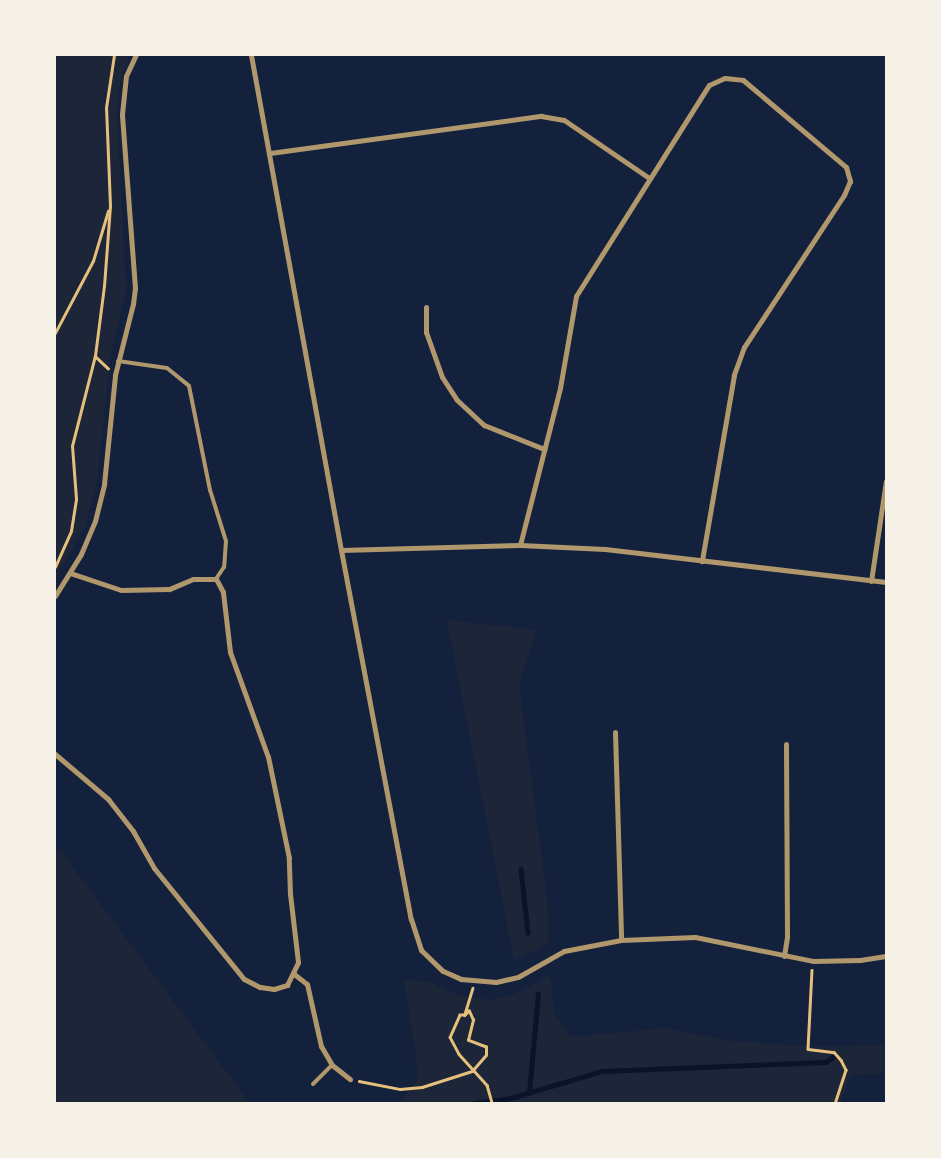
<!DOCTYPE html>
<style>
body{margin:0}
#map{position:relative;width:941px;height:1158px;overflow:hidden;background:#14213d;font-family:Lora,serif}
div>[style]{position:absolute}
.green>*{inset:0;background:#1d2539}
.stream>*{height:4.5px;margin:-2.25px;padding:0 2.25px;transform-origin:2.25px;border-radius:2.25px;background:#0b132b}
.path>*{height:2.5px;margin:-1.25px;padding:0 1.25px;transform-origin:1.25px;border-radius:1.25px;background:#e5c07b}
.service>*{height:4px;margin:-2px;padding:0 2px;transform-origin:2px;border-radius:2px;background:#b1986c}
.minor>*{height:5px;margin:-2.5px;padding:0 2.5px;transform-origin:2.5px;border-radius:2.5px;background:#b1986c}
span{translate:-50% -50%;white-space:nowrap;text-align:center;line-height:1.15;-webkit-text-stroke:4px #f6f1e7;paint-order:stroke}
.frame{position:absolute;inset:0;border:56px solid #f6f1e7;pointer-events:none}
</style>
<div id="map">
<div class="green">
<div style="clip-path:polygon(55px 55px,129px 55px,118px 92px,117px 114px,126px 289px,110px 359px,97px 482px,85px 526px,55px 580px)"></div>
<div style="clip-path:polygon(447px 620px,537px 630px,519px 685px,547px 898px,549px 944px,514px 960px)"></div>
<div style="clip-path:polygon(55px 853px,62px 853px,250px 1103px,55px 1103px)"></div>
<div style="clip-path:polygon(550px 976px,555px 1016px,570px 1037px,666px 1028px,723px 1040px,815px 1047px,886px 1045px,886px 1073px,850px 1075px,840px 1103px,400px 1103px,419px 1076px,404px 980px,428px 982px,461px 996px,491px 1000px,514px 994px)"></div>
</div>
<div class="stream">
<div style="left:521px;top:869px;width:64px;rotate:83.8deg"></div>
<div style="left:529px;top:1093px;width:99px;rotate:-84.8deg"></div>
<div style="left:473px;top:1103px;width:34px;rotate:-7deg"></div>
<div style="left:507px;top:1099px;width:99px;rotate:-16.4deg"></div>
<div style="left:602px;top:1071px;width:224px;rotate:-2.3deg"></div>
<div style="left:826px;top:1062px;width:9px;rotate:-36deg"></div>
</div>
<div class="path">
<div style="left:55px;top:333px;width:81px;rotate:-62.2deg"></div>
<div style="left:93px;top:261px;width:52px;rotate:-73.3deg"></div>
<div style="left:95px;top:356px;width:18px;rotate:43deg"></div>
<div style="left:55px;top:567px;width:39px;rotate:-66deg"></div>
<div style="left:71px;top:531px;width:32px;rotate:-81deg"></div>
<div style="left:76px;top:499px;width:53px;rotate:-94.3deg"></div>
<div style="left:72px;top:446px;width:93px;rotate:-75.7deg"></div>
<div style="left:95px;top:356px;width:71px;rotate:-82.7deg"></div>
<div style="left:104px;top:286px;width:80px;rotate:-85.7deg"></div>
<div style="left:110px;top:206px;width:98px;rotate:-92.3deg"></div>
<div style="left:106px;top:108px;width:54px;rotate:-81.4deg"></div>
<div style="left:812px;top:970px;width:79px;rotate:92.9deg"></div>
<div style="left:808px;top:1049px;width:26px;rotate:7deg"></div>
<div style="left:834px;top:1052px;width:11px;rotate:49deg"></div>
<div style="left:841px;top:1060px;width:11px;rotate:63deg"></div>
<div style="left:846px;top:1070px;width:35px;rotate:108deg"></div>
<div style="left:473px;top:988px;width:28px;rotate:107deg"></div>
<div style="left:465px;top:1015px;width:5px;rotate:180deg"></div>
<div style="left:460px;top:1015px;width:24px;rotate:114deg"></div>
<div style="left:450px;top:1037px;width:19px;rotate:62deg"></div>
<div style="left:459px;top:1054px;width:42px;rotate:47.9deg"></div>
<div style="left:487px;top:1085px;width:19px;rotate:74deg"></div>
<div style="left:359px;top:1081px;width:42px;rotate:11deg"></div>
<div style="left:400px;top:1089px;width:22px;rotate:-5deg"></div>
<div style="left:422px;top:1087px;width:52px;rotate:-17.7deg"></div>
<div style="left:472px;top:1071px;width:21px;rotate:-49deg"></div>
<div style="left:486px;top:1055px;width:8px;rotate:-90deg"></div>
<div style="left:486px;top:1047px;width:19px;rotate:-159deg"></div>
<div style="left:468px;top:1040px;width:21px;rotate:-76deg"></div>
<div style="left:473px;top:1020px;width:10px;rotate:-114deg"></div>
<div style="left:469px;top:1011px;width:6px;rotate:135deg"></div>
</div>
<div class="service">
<div style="left:118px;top:361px;width:49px;rotate:8.1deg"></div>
<div style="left:167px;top:368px;width:28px;rotate:39deg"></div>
<div style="left:189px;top:386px;width:106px;rotate:78.6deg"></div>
<div style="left:210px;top:490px;width:53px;rotate:72.6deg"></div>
<div style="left:226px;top:541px;width:26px;rotate:94deg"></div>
<div style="left:224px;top:567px;width:14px;rotate:124deg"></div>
<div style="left:313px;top:1084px;width:27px;rotate:-45deg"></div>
</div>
<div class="minor">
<div style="left:251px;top:55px;width:503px;rotate:79.7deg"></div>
<div style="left:341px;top:550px;width:376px;rotate:79.3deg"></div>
<div style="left:411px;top:919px;width:33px;rotate:72deg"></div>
<div style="left:421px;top:950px;width:30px;rotate:44deg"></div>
<div style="left:443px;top:971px;width:20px;rotate:24deg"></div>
<div style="left:461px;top:979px;width:35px;rotate:5deg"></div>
<div style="left:496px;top:982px;width:23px;rotate:-13deg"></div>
<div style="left:518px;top:977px;width:53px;rotate:-29.5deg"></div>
<div style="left:564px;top:951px;width:58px;rotate:-10.9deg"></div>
<div style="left:621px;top:940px;width:74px;rotate:-2.3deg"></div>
<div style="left:695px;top:937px;width:120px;rotate:11.5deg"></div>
<div style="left:813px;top:961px;width:47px;rotate:-1.2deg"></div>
<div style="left:860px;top:960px;width:26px;rotate:-9deg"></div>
<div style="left:270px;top:153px;width:274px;rotate:-7.8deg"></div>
<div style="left:541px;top:116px;width:23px;rotate:10deg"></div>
<div style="left:564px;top:120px;width:103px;rotate:34.3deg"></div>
<div style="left:426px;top:307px;width:25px;rotate:90deg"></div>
<div style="left:426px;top:332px;width:48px;rotate:70.4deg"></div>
<div style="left:442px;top:377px;width:27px;rotate:57deg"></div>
<div style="left:457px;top:400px;width:37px;rotate:43deg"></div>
<div style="left:484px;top:425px;width:65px;rotate:21.8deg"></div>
<div style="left:520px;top:545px;width:162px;rotate:-75.7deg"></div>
<div style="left:560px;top:388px;width:93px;rotate:-80.1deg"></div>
<div style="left:576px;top:296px;width:249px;rotate:-57.8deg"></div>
<div style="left:709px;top:85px;width:17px;rotate:-24deg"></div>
<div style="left:725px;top:78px;width:18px;rotate:6deg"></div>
<div style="left:743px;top:80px;width:135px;rotate:40.2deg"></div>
<div style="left:846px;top:167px;width:15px;rotate:74deg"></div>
<div style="left:850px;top:181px;width:15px;rotate:113deg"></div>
<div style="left:844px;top:195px;width:182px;rotate:123.3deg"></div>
<div style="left:744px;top:347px;width:30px;rotate:110deg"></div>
<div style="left:734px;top:375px;width:189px;rotate:99.8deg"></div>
<div style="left:341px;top:550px;width:179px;rotate:-1.6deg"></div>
<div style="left:520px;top:545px;width:85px;rotate:2.7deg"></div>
<div style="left:605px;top:549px;width:283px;rotate:6.7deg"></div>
<div style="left:871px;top:581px;width:101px;rotate:-81.5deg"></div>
<div style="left:55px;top:596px;width:49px;rotate:-58.2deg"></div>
<div style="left:81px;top:554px;width:36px;rotate:-67deg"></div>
<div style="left:95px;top:521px;width:38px;rotate:-76deg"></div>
<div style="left:104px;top:484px;width:110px;rotate:-84.2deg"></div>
<div style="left:115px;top:375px;width:73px;rotate:-75.8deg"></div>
<div style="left:133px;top:304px;width:16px;rotate:-83deg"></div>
<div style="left:135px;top:288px;width:174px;rotate:-94.3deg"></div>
<div style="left:122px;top:114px;width:38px;rotate:-84deg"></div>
<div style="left:126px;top:76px;width:23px;rotate:-65deg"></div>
<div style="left:615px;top:732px;width:208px;rotate:88.3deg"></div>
<div style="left:55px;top:754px;width:70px;rotate:40.3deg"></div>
<div style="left:108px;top:799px;width:41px;rotate:52deg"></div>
<div style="left:133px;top:831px;width:43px;rotate:60.4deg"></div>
<div style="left:154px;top:868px;width:143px;rotate:51deg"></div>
<div style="left:244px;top:979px;width:18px;rotate:27deg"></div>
<div style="left:260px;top:987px;width:14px;rotate:8deg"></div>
<div style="left:274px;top:989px;width:14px;rotate:-17deg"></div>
<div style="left:287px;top:985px;width:25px;rotate:-64deg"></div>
<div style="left:298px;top:962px;width:68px;rotate:-96.7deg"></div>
<div style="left:290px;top:894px;width:36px;rotate:-92deg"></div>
<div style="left:289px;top:858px;width:103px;rotate:-101.7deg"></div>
<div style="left:268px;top:757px;width:112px;rotate:-109.9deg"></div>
<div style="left:230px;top:652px;width:60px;rotate:-96.7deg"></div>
<div style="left:223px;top:592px;width:15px;rotate:-118deg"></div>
<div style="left:216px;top:579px;width:23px;rotate:180deg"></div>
<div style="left:193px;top:579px;width:26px;rotate:157deg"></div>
<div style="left:169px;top:589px;width:48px;rotate:178.8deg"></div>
<div style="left:121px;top:590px;width:54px;rotate:-161.6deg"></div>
<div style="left:784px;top:956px;width:20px;rotate:-81deg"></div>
<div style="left:787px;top:936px;width:192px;rotate:-90.3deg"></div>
<div style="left:294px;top:974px;width:16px;rotate:38deg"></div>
<div style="left:307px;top:984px;width:64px;rotate:77.3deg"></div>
<div style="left:321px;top:1046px;width:22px;rotate:60deg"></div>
<div style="left:332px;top:1065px;width:23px;rotate:38deg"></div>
</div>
<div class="frame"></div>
</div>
